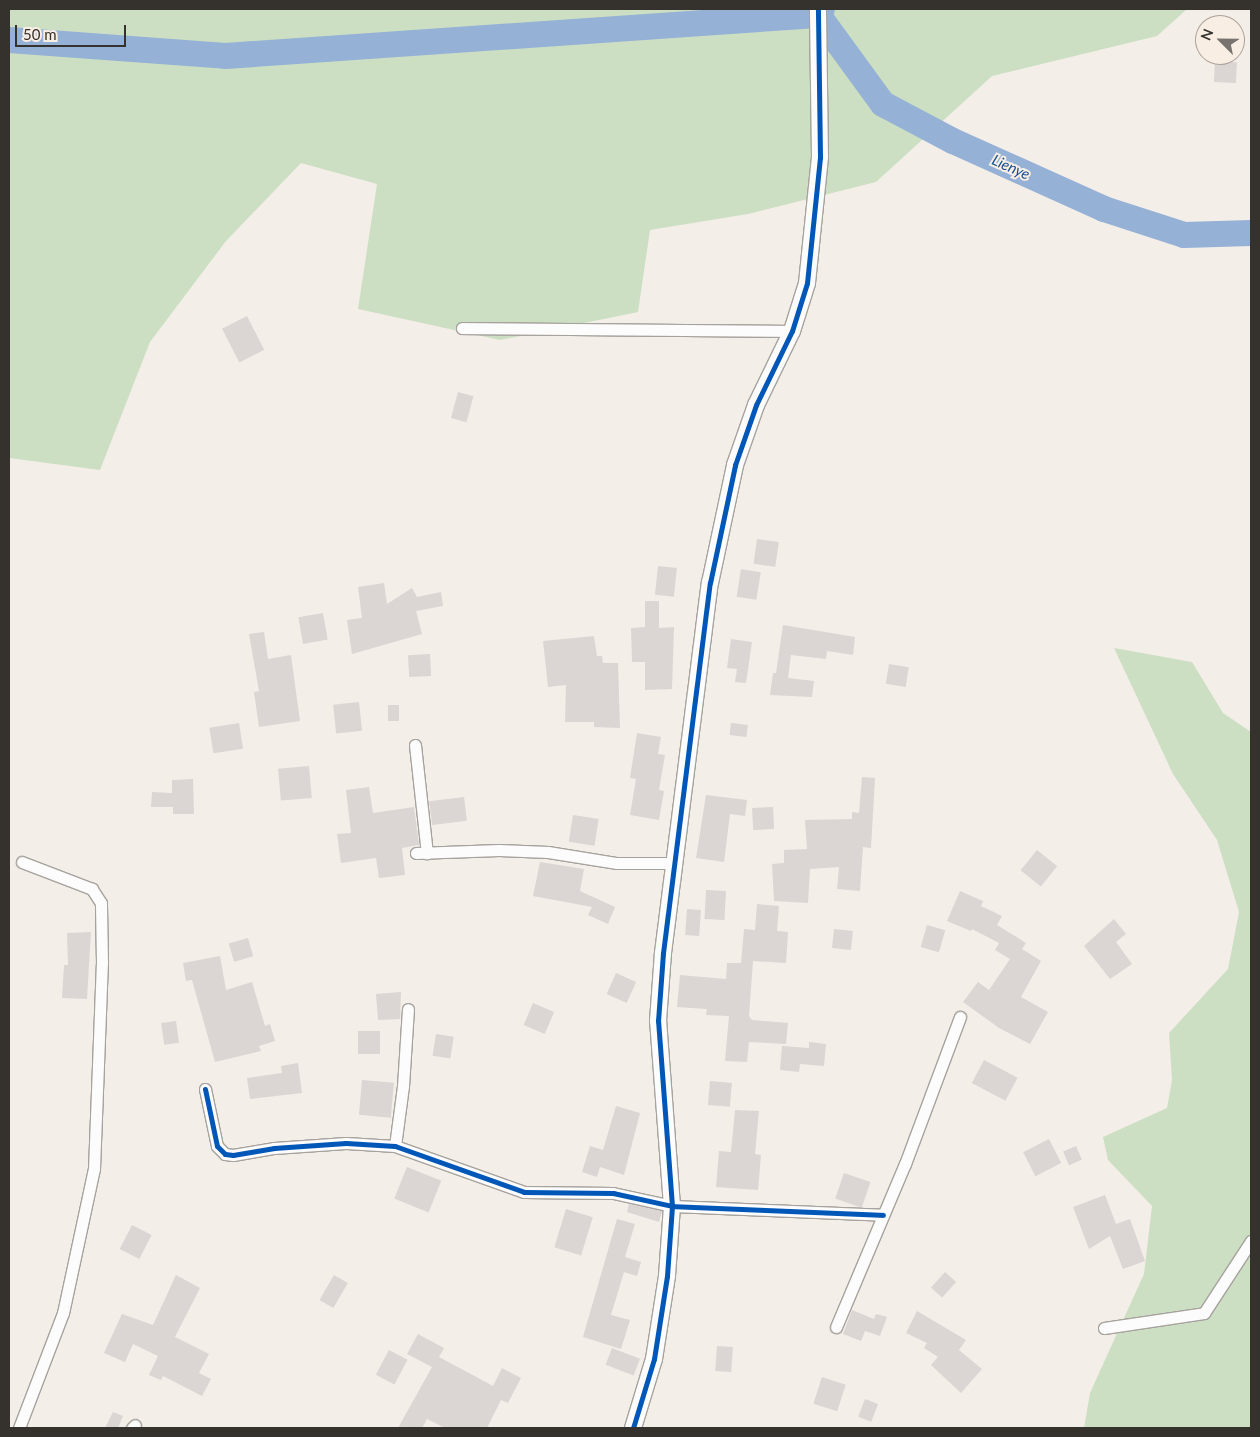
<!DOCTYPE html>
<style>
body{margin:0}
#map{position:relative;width:1260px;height:1437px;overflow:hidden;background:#f4eee8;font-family:Lato,sans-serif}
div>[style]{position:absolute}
.green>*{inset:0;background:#ccdfc3}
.river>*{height:26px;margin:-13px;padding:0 13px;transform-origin:13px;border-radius:13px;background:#95b1d6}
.building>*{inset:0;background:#dbd5d4;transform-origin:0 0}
.roads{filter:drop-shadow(1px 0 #a6a29d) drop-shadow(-1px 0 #a6a29d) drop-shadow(0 1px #a6a29d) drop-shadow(0 -1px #a6a29d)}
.street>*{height:11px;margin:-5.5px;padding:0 5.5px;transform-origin:5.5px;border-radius:5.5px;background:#fdfcfc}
.secondary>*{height:16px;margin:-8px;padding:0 8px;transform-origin:8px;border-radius:8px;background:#fdfcfc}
.cycleway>*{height:5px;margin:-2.5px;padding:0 2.5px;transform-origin:2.5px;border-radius:2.5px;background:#0057b8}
span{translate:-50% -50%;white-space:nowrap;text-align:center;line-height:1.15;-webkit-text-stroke:4px #f9eee3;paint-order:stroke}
.water-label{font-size:15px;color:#155094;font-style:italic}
.frame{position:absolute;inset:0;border:10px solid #35312d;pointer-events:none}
.north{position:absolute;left:1195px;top:15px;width:50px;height:50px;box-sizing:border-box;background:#f9eee3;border:1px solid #aba29a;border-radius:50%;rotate:293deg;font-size:14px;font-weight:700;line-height:20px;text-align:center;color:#35312d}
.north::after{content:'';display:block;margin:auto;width:18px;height:22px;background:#78736e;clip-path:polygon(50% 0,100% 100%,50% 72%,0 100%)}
.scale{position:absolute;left:15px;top:25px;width:111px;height:22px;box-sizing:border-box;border:2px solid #35312d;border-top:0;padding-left:6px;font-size:15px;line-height:18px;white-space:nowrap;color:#35312d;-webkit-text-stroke:4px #f9eee3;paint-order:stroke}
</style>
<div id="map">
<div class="green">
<div style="clip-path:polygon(9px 9px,1187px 9px,1157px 36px,992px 76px,876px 182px,748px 214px,650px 230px,638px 312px,500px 340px,358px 309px,377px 184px,301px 163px,226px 241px,150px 342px,100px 470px,9px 458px)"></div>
<div style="clip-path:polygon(1114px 648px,1192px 662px,1223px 713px,1251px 732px,1251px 1428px,1084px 1428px,1090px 1393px,1144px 1274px,1152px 1206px,1108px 1160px,1103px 1137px,1167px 1108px,1172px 1080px,1169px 1033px,1228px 969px,1239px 912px,1217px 840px,1173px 774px)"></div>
</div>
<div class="river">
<div style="left:818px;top:15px;width:110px;rotate:53.9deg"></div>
<div style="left:883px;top:104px;width:79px;rotate:27.9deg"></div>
<div style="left:953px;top:141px;width:166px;rotate:24.2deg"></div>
<div style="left:1104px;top:209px;width:84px;rotate:18deg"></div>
<div style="left:1184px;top:235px;width:67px;rotate:-1.7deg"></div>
<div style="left:9px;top:40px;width:217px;rotate:4.2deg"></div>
<div style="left:225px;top:56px;width:594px;rotate:-3.96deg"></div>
<div style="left:818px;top:15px;width:7px;rotate:-56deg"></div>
</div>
<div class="building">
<div style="left:1215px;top:61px;width:22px;height:21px;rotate:3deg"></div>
<div style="left:247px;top:316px;width:38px;height:28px;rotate:63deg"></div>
<div style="left:458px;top:392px;width:16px;height:27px;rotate:15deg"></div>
<div style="left:757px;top:539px;width:22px;height:25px;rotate:8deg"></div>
<div style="left:658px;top:566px;width:19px;height:29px;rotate:6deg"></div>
<div style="left:741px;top:569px;width:20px;height:28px;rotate:9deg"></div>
<div style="clip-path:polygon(384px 583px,387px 604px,412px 588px,417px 597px,441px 592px,443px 606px,416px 611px,422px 634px,352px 654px,347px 620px,362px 618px,358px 587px)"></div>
<div style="clip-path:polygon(645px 601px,659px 601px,659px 628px,674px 627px,672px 689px,645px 690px,645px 662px,632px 662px,631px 628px,645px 627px)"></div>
<div style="left:323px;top:613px;width:27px;height:25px;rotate:80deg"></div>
<div style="clip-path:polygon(783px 625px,855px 637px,853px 655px,827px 651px,826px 659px,791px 655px,788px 678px,814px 681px,812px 697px,770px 695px,773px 673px,776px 673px)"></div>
<div style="clip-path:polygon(264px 632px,268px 659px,291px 655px,300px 721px,259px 727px,254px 692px,259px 691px,249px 634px)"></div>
<div style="clip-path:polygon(594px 636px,597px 656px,602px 656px,603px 663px,618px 663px,620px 728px,594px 727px,594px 722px,565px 722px,566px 685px,548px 687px,543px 641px)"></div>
<div style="clip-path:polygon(731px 639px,752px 642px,746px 683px,735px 682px,737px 669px,727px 668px)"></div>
<div style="left:430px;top:654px;width:22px;height:22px;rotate:87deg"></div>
<div style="left:889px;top:664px;width:20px;height:20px;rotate:9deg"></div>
<div style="left:359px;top:702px;width:29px;height:26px;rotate:84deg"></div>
<div style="left:388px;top:705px;width:11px;height:16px"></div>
<div style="left:239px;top:723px;width:26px;height:30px;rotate:81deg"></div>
<div style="left:731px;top:723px;width:17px;height:12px;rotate:7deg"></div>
<div style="clip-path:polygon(637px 733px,661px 737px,658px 754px,665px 755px,659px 790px,664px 791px,659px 820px,630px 815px,636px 779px,630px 778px)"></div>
<div style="left:309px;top:766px;width:32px;height:31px;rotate:85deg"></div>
<div style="clip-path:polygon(862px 777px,875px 778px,871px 848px,863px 847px,860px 891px,837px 889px,839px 867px,810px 869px,808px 903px,774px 901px,772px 864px,784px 863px,784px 850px,807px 849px,805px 820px,852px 819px,852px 812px,859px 813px)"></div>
<div style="clip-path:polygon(193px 779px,194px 814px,173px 814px,173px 807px,151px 807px,152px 792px,172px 793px,172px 780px)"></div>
<div style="clip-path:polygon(369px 787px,373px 813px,414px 807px,419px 845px,402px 848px,405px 875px,379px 878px,376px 858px,341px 863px,337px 834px,351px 833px,346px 790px)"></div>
<div style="clip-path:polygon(706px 795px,747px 800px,745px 816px,730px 814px,724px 862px,696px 858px)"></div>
<div style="left:464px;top:797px;width:24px;height:35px;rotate:83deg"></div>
<div style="left:773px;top:807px;width:22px;height:21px;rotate:87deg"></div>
<div style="left:573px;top:815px;width:26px;height:27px;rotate:9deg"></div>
<div style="left:1037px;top:850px;width:26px;height:26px;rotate:39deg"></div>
<div style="clip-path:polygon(540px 862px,584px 869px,580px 891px,615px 907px,608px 924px,588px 915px,592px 907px,533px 896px)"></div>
<div style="left:706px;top:890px;width:20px;height:29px;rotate:3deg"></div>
<div style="clip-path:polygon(960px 891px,983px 901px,981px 906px,1002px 916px,997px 925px,1026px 943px,1022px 949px,1041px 961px,1021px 997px,1048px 1012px,1030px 1044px,999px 1028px,963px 1002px,978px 982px,989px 990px,1010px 959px,995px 950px,999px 943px,972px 929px,971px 931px,947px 921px)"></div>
<div style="clip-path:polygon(757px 904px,779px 906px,777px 931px,788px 932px,786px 963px,753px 961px,749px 1016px,752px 1020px,788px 1023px,786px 1044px,749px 1042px,747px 1062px,725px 1061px,729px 1016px,706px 1015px,707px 1009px,677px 1007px,680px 975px,726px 979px,727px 963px,741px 963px,744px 929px,755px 930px)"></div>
<div style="left:687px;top:909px;width:14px;height:26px;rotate:4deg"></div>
<div style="clip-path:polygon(1114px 919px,1126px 934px,1116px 942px,1132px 964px,1110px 979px,1084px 946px)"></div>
<div style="left:927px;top:925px;width:19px;height:23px;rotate:16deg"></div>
<div style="left:834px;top:929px;width:19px;height:19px;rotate:6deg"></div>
<div style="clip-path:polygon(91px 932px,87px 999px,62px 998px,64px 965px,68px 965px,67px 933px)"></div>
<div style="left:248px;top:938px;width:19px;height:20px;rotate:74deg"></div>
<div style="clip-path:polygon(220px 956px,226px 990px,252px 982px,265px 1026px,270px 1024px,275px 1041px,259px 1046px,261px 1051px,215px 1062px,192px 980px,186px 981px,183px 963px)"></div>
<div style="left:616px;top:973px;width:22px;height:23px;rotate:24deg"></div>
<div style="clip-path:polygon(401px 992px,400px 1019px,378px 1020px,376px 994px)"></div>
<div style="left:533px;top:1003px;width:23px;height:24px;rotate:23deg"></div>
<div style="left:176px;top:1021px;width:22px;height:15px;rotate:82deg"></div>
<div style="left:358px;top:1031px;width:22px;height:23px"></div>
<div style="left:436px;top:1034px;width:18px;height:22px;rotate:9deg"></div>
<div style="clip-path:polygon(809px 1042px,826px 1044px,824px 1066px,800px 1064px,799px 1072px,780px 1070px,782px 1046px,809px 1048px)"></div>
<div style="left:984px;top:1060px;width:38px;height:26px;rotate:28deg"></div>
<div style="clip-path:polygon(298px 1063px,302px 1093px,250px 1099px,247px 1078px,282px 1073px,281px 1066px)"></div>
<div style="left:362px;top:1080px;width:32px;height:35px;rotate:5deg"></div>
<div style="left:710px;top:1081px;width:22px;height:24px;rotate:5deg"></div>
<div style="clip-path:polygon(616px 1106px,640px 1113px,624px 1175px,600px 1167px,597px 1177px,582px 1172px,590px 1146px,603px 1150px)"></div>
<div style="clip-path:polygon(735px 1110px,759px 1111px,755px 1154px,761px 1155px,758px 1190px,716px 1187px,719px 1151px,731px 1152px)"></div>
<div style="left:1049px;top:1139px;width:27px;height:29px;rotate:63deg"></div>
<div style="left:1076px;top:1146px;width:15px;height:14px;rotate:67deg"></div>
<div style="left:407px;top:1167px;width:37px;height:34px;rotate:22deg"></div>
<div style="left:844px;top:1173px;width:28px;height:27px;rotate:19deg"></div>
<div style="clip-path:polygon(1105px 1195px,1116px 1224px,1130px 1219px,1145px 1261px,1123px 1269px,1110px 1236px,1089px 1249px,1073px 1207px)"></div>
<div style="clip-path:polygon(629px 1204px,662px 1211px,659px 1222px,627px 1212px)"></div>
<div style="left:566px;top:1209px;width:28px;height:40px;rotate:17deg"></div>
<div style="clip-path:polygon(617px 1219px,635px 1224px,625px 1257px,641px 1262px,637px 1276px,624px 1272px,611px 1315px,630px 1320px,621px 1349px,583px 1337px)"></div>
<div style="left:132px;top:1225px;width:22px;height:27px;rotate:27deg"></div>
<div style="left:945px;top:1272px;width:15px;height:21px;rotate:42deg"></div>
<div style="clip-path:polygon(176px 1275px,200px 1288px,175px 1337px,209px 1354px,199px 1373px,211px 1379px,202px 1396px,163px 1376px,161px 1380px,149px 1375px,158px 1356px,133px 1344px,125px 1362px,104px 1353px,122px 1314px,153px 1325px)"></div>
<div style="left:334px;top:1275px;width:16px;height:29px;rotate:30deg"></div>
<div style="clip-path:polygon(852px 1310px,874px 1319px,876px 1314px,887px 1317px,880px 1336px,865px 1331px,861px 1341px,843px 1334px)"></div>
<div style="clip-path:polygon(917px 1311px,966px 1340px,959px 1350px,982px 1369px,961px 1393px,931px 1365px,938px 1357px,924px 1348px,927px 1343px,906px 1333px)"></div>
<div style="clip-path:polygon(418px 1334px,444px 1348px,439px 1357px,493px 1386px,502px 1368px,521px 1378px,508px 1403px,501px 1400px,487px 1428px,445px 1428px,427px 1419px,422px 1428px,398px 1428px,432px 1367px,407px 1354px)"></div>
<div style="left:717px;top:1346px;width:16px;height:25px;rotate:4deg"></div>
<div style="left:612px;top:1348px;width:30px;height:18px;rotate:21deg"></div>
<div style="left:389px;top:1350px;width:21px;height:28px;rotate:28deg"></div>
<div style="left:822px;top:1377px;width:25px;height:28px;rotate:18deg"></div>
<div style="left:865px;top:1399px;width:14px;height:19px;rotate:21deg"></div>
<div style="clip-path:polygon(113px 1412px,123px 1416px,118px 1428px,105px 1428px)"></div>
</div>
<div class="roads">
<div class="street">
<div style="left:462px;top:328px;width:330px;rotate:0.5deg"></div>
<div style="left:415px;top:745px;width:109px;rotate:83.7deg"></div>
<div style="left:416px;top:853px;width:83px;rotate:-2.1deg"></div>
<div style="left:499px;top:850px;width:49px;rotate:2.3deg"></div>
<div style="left:548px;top:852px;width:70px;rotate:9.1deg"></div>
<div style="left:617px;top:863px;width:58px"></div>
<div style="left:205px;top:1089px;width:58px;rotate:78.1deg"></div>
<div style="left:217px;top:1146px;width:11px;rotate:45deg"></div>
<div style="left:225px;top:1154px;width:8px;rotate:7deg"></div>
<div style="left:233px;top:1155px;width:42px;rotate:-9.7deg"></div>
<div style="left:274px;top:1148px;width:72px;rotate:-4deg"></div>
<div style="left:346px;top:1143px;width:49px;rotate:3.5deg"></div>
<div style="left:395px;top:1146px;width:137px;rotate:19.6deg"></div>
<div style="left:524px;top:1192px;width:89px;rotate:0.6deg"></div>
<div style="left:613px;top:1193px;width:60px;rotate:12.4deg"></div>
<div style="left:672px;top:1206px;width:211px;rotate:2.4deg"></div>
<div style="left:395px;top:1146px;width:61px;rotate:-82.4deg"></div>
<div style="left:403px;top:1086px;width:77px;rotate:-86.3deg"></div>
<div style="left:836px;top:1327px;width:177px;rotate:-67.1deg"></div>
<div style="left:905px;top:1164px;width:157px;rotate:-69.5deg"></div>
<div style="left:1104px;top:1328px;width:101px;rotate:-8.5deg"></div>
<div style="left:1204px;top:1313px;width:86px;rotate:-56.9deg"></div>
<div style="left:19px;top:1428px;width:123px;rotate:-69.1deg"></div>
<div style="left:63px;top:1313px;width:147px;rotate:-77.9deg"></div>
<div style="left:94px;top:1169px;width:206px;rotate:-87.8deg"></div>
<div style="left:102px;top:963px;width:60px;rotate:-91deg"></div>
<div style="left:101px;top:903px;width:17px;rotate:-123deg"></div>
<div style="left:92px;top:889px;width:75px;rotate:-158.9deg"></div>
<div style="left:132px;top:1428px;width:4px;rotate:-45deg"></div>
</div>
<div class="secondary">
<div style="left:633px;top:1428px;width:72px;rotate:-73.1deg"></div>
<div style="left:654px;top:1359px;width:84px;rotate:-81.1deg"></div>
<div style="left:667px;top:1276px;width:70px;rotate:-85.9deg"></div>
<div style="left:672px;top:1206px;width:186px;rotate:-94.3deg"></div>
<div style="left:658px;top:1021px;width:68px;rotate:-85.8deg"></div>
<div style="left:663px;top:953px;width:373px;rotate:-82.8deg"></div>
<div style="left:710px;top:583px;width:121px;rotate:-78deg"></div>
<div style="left:735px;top:465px;width:64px;rotate:-70.7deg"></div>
<div style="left:756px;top:405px;width:82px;rotate:-64.1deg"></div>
<div style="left:792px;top:331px;width:50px;rotate:-72.6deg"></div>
<div style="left:807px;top:283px;width:127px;rotate:-84.1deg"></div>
<div style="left:820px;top:157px;width:148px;rotate:-90.8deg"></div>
</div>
</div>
<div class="cycleway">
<div style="left:205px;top:1089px;width:58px;rotate:78.1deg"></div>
<div style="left:217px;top:1146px;width:11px;rotate:45deg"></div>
<div style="left:225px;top:1154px;width:8px;rotate:7deg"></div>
<div style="left:233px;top:1155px;width:42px;rotate:-9.7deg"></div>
<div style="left:274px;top:1148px;width:72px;rotate:-4deg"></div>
<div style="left:346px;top:1143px;width:49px;rotate:3.5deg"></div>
<div style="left:395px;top:1146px;width:137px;rotate:19.6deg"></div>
<div style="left:524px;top:1192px;width:89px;rotate:0.6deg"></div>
<div style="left:613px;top:1193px;width:60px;rotate:12.4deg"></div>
<div style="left:672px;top:1206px;width:211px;rotate:2.4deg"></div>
<div style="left:633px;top:1428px;width:72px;rotate:-73.1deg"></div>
<div style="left:654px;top:1359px;width:84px;rotate:-81.1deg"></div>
<div style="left:667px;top:1276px;width:70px;rotate:-85.9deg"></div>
<div style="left:672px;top:1206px;width:186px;rotate:-94.3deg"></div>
<div style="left:658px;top:1021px;width:68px;rotate:-85.8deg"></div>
<div style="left:663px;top:953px;width:373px;rotate:-82.8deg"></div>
<div style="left:710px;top:583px;width:121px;rotate:-78deg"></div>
<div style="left:735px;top:465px;width:64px;rotate:-70.7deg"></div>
<div style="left:756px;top:405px;width:82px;rotate:-64.1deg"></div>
<div style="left:792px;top:331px;width:50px;rotate:-72.6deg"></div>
<div style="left:807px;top:283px;width:127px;rotate:-84.1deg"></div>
<div style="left:820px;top:157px;width:148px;rotate:-90.8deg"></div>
</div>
<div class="water-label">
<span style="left:1011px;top:167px;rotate:24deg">Lienye</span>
</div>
<div class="frame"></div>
<div class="north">N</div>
<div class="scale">50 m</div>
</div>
